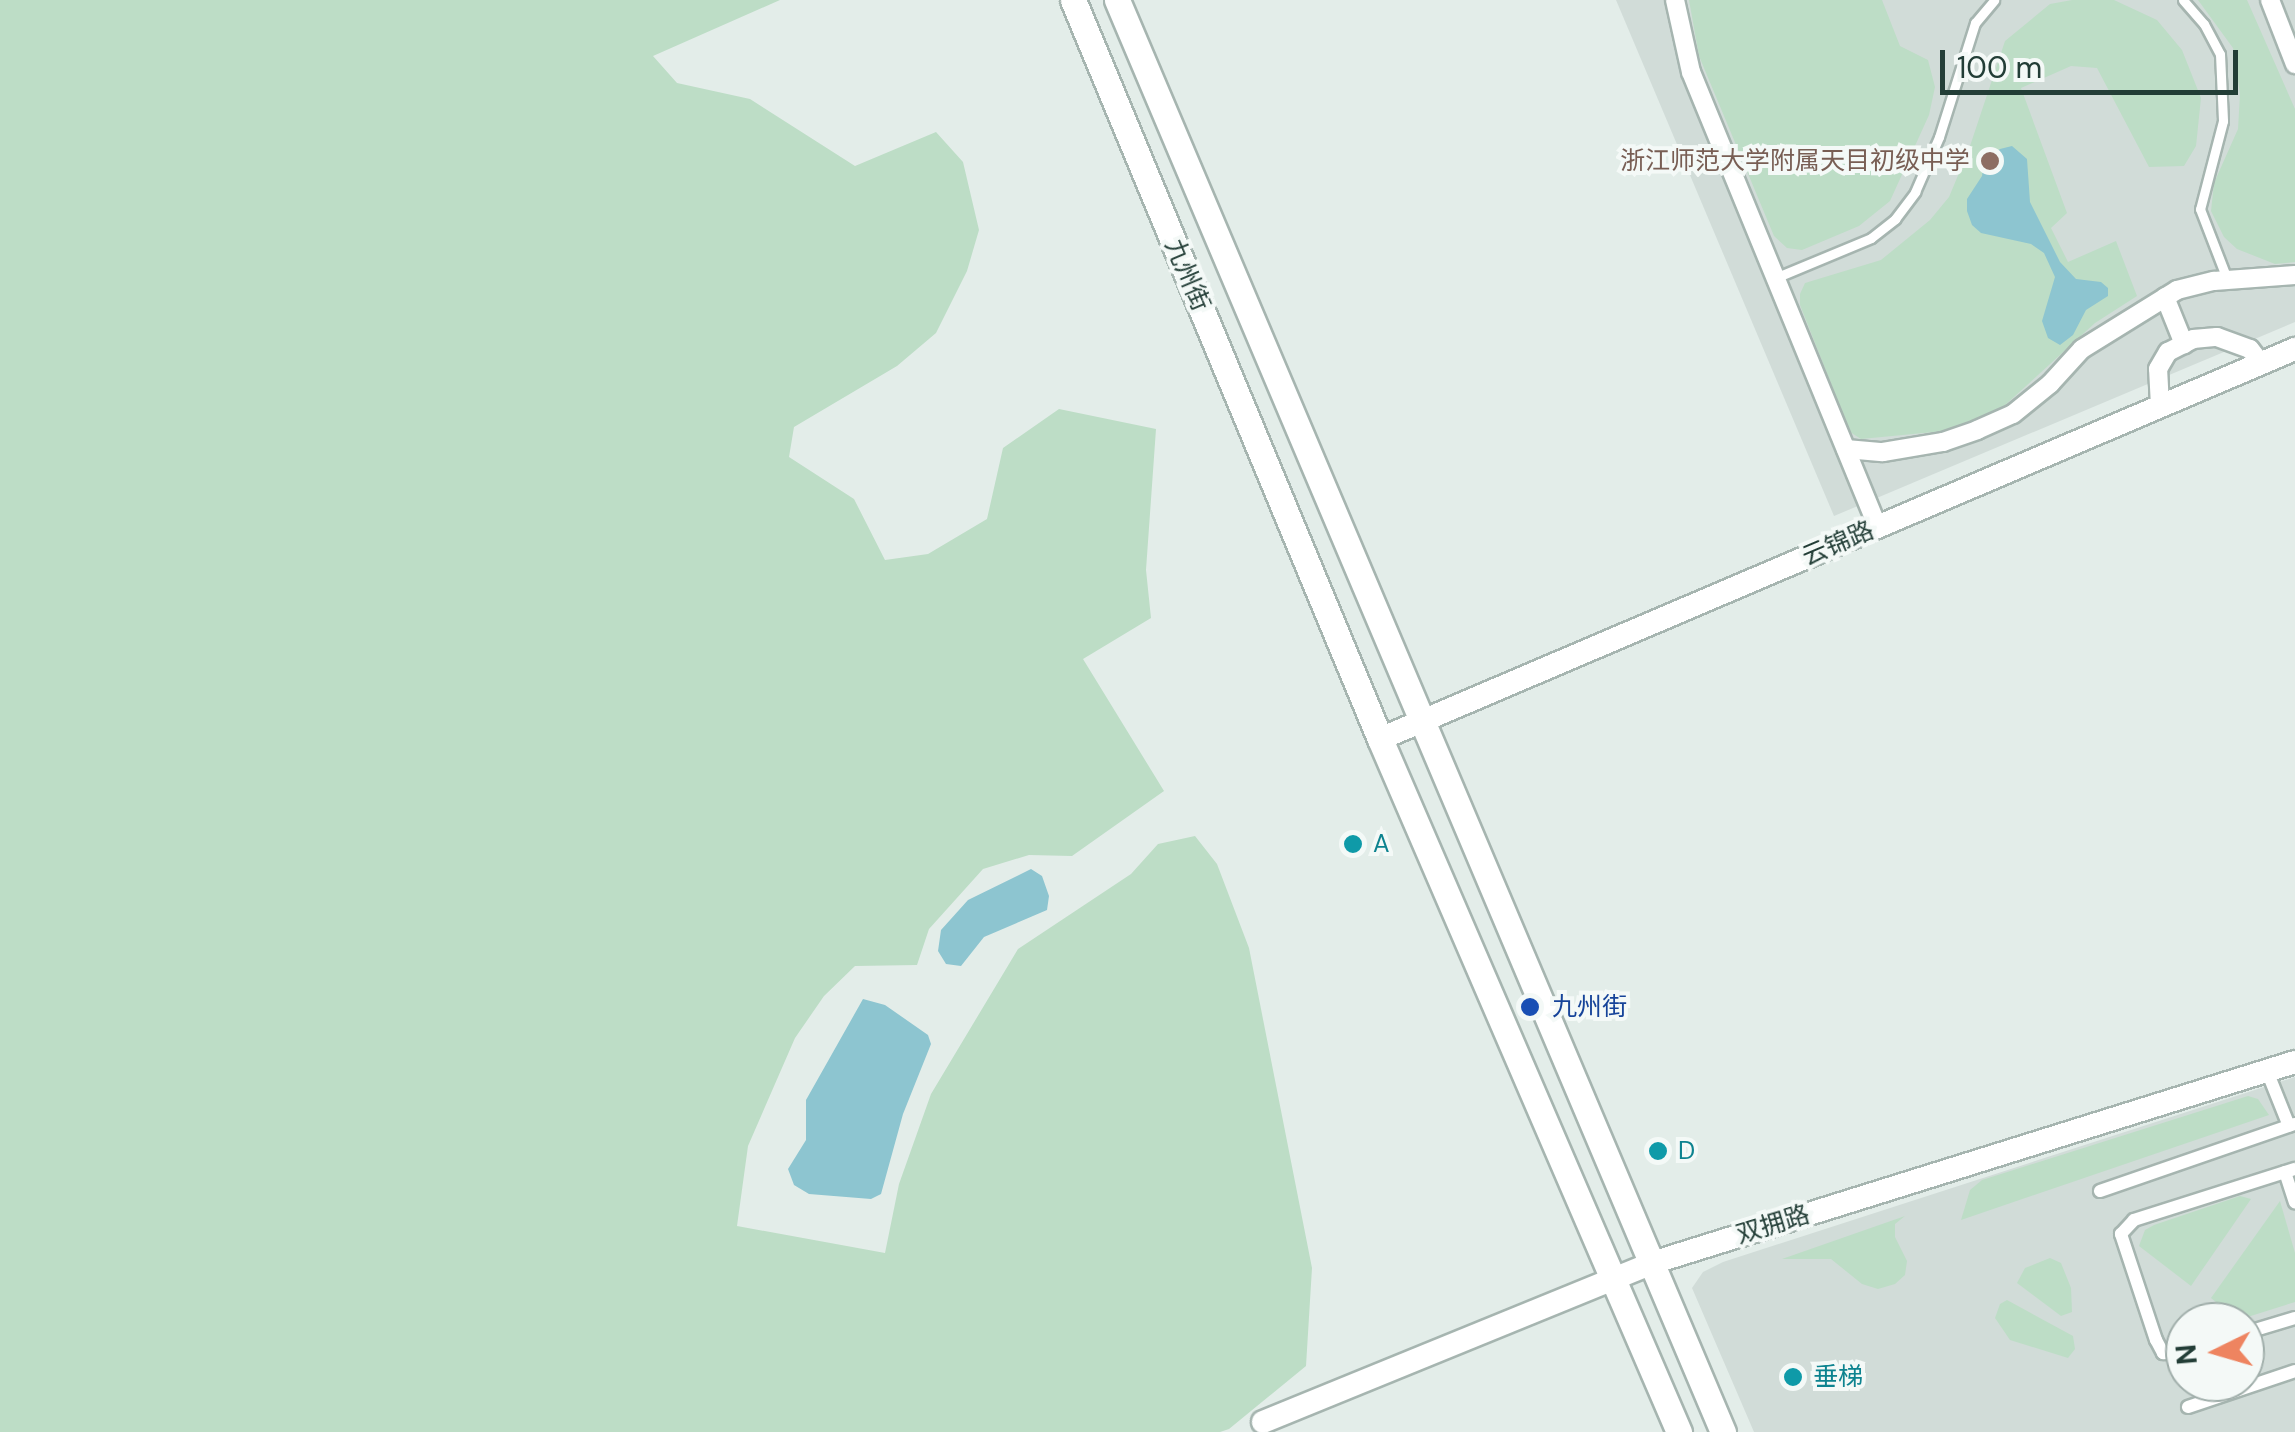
<!DOCTYPE html>
<meta charset="utf-8">
<style>
body{margin:0}
#map{position:relative;width:2295px;height:1432px;overflow:hidden;background:#e3ede9;font-family:"DM Sans","Noto Sans SC",sans-serif}
div>[style]{position:absolute}
.built>*{inset:0;background:#d1dcd8}
.green>*{inset:0;background:#bdddc6}
.water>*{inset:0;background:#8dc5d0}
.roads{filter:drop-shadow(2px 0 #a6b5b0) drop-shadow(-2px 0 #a6b5b0) drop-shadow(0 2px #a6b5b0) drop-shadow(0 -2px #a6b5b0)}
.service>*{height:9px;margin:-4.5px;padding:0 4.5px;transform-origin:4.5px;border-radius:4.5px;background:#fff}
.pedestrian>*{height:12px;margin:-6px;padding:0 6px;transform-origin:6px;border-radius:6px;background:#fff}
.minor>*{height:18px;margin:-9px;padding:0 9px;transform-origin:9px;border-radius:9px;background:#fff}
.tertiary>*{height:22px;margin:-11px;padding:0 11px;transform-origin:11px;border-radius:11px;background:#fff}
.secondary>*{height:25px;margin:-12.5px;padding:0 12.5px;transform-origin:12.5px;border-radius:12.5px;background:#fff}
.dots>*{width:28px;height:28px;translate:-50% -50%;box-sizing:border-box;border:5px solid #f4f9f7;border-radius:50%}
span{translate:-50% -50%;white-space:nowrap;text-align:center;line-height:1.15;-webkit-text-stroke:8px #f4f9f7;paint-order:stroke}
.education-label{font-size:25px;color:#785e54}
.right{translate:-100% -50%;text-align:right}
.street-label{font-size:25px;color:#233e37}
.culture-label{font-size:25px;color:#0d838f}
.left{translate:0 -50%;text-align:left}
.transit-label{font-size:25px;color:#164399}
.north{position:absolute;left:2165px;top:1302px;width:100px;height:100px;box-sizing:border-box;background:#f4f9f7;border:2px solid #a0aeaa;border-radius:50%;rotate:265deg;font-size:28px;font-weight:700;line-height:40px;text-align:center;color:#233e37}
.north::after{content:'';display:block;margin:auto;width:35px;height:45px;background:#ee8460;clip-path:polygon(50% 0,100% 100%,50% 72%,0 100%)}
.scale{position:absolute;left:1940px;top:50px;width:298px;height:45px;box-sizing:border-box;border:5px solid #233e37;border-top:0;padding-left:12px;font-size:30px;line-height:35px;white-space:nowrap;color:#233e37;-webkit-text-stroke:8px #f4f9f7;paint-order:stroke}
</style>
<div id="map">
<div class="built">
<div style="clip-path:polygon(1616px 0,2295px 0,2295px 322px,1834px 516px)"></div>
<div style="clip-path:polygon(evenodd,2295px 1077px,2295px 1432px,1754px 1432px,1692px 1288px,1703px 1272px,1723px 1262px,2295px 1077px,2185px 1322px,2245px 1322px,2245px 1382px,2185px 1382px,2185px 1322px)"></div>
</div>
<div class="green">
<div style="clip-path:polygon(0 0,780px 0,653px 56px,677px 83px,750px 99px,855px 166px,936px 132px,963px 162px,979px 230px,967px 271px,936px 333px,897px 366px,794px 427px,789px 457px,854px 499px,885px 560px,928px 554px,987px 519px,1003px 448px,1059px 409px,1156px 429px,1146px 570px,1151px 618px,1083px 659px,1164px 791px,1072px 856px,1029px 855px,983px 869px,929px 929px,917px 965px,855px 966px,824px 996px,795px 1038px,748px 1146px,737px 1226px,885px 1253px,899px 1184px,931px 1094px,1018px 949px,1131px 874px,1158px 844px,1195px 836px,1217px 864px,1249px 948px,1312px 1268px,1306px 1366px,1229px 1429px,1220px 1432px,0 1432px)"></div>
<div style="clip-path:polygon(1689px 0,1882px 0,1900px 46px,1928px 60px,1935px 87px,1929px 115px,1890px 201px,1859px 226px,1802px 250px,1787px 248px,1774px 236px,1699px 56px)"></div>
<div style="clip-path:polygon(2072px 0,2114px 0,2157px 20px,2182px 50px,2201px 98px,2196px 146px,2184px 166px,2149px 167px,2097px 68px,2071px 66px,2021px 88px,2067px 213px,2051px 228px,2068px 262px,2116px 241px,2137px 296px,2095px 323px,2004px 406px,1955px 430px,1861px 439px,1850px 432px,1800px 305px,1800px 294px,1805px 283px,1881px 260px,1930px 220px,1949px 197px,1969px 149px,2005px 41px,2050px 4px)"></div>
<div style="clip-path:polygon(2198px 0,2247px 0,2295px 109px,2295px 262px,2275px 264px,2237px 249px,2224px 237px,2211px 211px,2214px 183px,2238px 129px,2240px 94px,2233px 48px)"></div>
<div style="clip-path:polygon(2248px 1096px,2258px 1099px,2269px 1115px,1961px 1220px,1970px 1190px,1982px 1180px)"></div>
<div style="clip-path:polygon(2240px 1196px,2251px 1199px,2191px 1286px,2139px 1246px,2145px 1230px,2154px 1225px)"></div>
<div style="clip-path:polygon(2280px 1201px,2295px 1253px,2295px 1302px,2238px 1320px,2211px 1298px)"></div>
<div style="clip-path:polygon(1905px 1216px,1895px 1224px,1895px 1237px,1907px 1261px,1905px 1275px,1895px 1284px,1878px 1289px,1862px 1284px,1831px 1259px,1782px 1259px)"></div>
<div style="clip-path:polygon(2050px 1258px,2061px 1263px,2071px 1288px,2072px 1312px,2061px 1316px,2017px 1283px,2025px 1268px)"></div>
<div style="clip-path:polygon(2007px 1300px,2073px 1336px,2075px 1349px,2068px 1358px,2010px 1340px,1995px 1318px,2000px 1304px)"></div>
</div>
<div class="water">
<div style="clip-path:polygon(2012px 146px,2027px 159px,2030px 202px,2060px 262px,2076px 279px,2101px 282px,2108px 288px,2108px 296px,2086px 310px,2073px 335px,2060px 345px,2048px 338px,2042px 321px,2055px 277px,2044px 253px,2031px 244px,1981px 233px,1972px 225px,1967px 211px,1967px 199px,1982px 176px,1984px 162px,2000px 149px)"></div>
<div style="clip-path:polygon(1031px 869px,1042px 876px,1049px 896px,1047px 910px,984px 937px,961px 966px,946px 964px,938px 951px,941px 930px,968px 900px)"></div>
<div style="clip-path:polygon(863px 999px,885px 1005px,928px 1035px,931px 1044px,903px 1114px,881px 1194px,871px 1199px,809px 1194px,794px 1185px,788px 1169px,806px 1140px,806px 1100px)"></div>
</div>
<div class="roads">
<div class="service">
<div style="left:2183px;top:0;width:32px;rotate:49deg"></div>
<div style="left:2204px;top:24px;width:34px;rotate:62deg"></div>
<div style="left:2220px;top:54px;width:67px;rotate:87.4deg"></div>
<div style="left:2223px;top:121px;width:91px;rotate:104.6deg"></div>
<div style="left:2200px;top:209px;width:75px;rotate:68.9deg"></div>
<div style="left:1775px;top:278px;width:104px;rotate:-22.6deg"></div>
<div style="left:1871px;top:238px;width:31px;rotate:-38deg"></div>
<div style="left:1895px;top:219px;width:34px;rotate:-53deg"></div>
<div style="left:1915px;top:192px;width:60px;rotate:-66.4deg"></div>
<div style="left:1939px;top:137px;width:120px;rotate:-72.5deg"></div>
<div style="left:1975px;top:23px;width:30px;rotate:-50deg"></div>
</div>
<div class="pedestrian">
<div style="left:2267px;top:1071px;width:59px;rotate:68.2deg"></div>
<div style="left:2285px;top:1172px;width:32px;rotate:72deg"></div>
<div style="left:2100px;top:1191px;width:206px;rotate:-19deg"></div>
<div style="left:2245px;top:1333px;width:52px;rotate:-16.7deg"></div>
<div style="left:2185px;top:1352px;width:22px;rotate:177deg"></div>
<div style="left:2163px;top:1353px;width:15px;rotate:-118deg"></div>
<div style="left:2156px;top:1340px;width:112px;rotate:-108.3deg"></div>
<div style="left:2121px;top:1234px;width:19px;rotate:-47deg"></div>
<div style="left:2134px;top:1220px;width:169px;rotate:-17.6deg"></div>
<div style="left:2188px;top:1407px;width:113px;rotate:-18.6deg"></div>
</div>
<div class="minor">
<div style="left:1675px;top:0;width:74px;rotate:77.5deg"></div>
<div style="left:1691px;top:72px;width:492px;rotate:67.7deg"></div>
<div style="left:2270px;top:0;width:69px;rotate:68.7deg"></div>
<div style="left:2165px;top:297px;width:51px;rotate:68deg"></div>
<div style="left:2160px;top:406px;width:37px;rotate:-93deg"></div>
<div style="left:2158px;top:369px;width:20px;rotate:-60deg"></div>
<div style="left:2168px;top:352px;width:28px;rotate:-27deg"></div>
<div style="left:2193px;top:339px;width:24px;rotate:-5deg"></div>
<div style="left:2217px;top:337px;width:35px;rotate:20deg"></div>
<div style="left:2250px;top:349px;width:18px;rotate:52deg"></div>
<div style="left:1846px;top:449px;width:37px;rotate:5deg"></div>
<div style="left:1883px;top:452px;width:61px;rotate:-9.5deg"></div>
<div style="left:1943px;top:442px;width:36px;rotate:-19deg"></div>
<div style="left:1977px;top:430px;width:39px;rotate:-24deg"></div>
<div style="left:2013px;top:414px;width:48px;rotate:-39deg"></div>
<div style="left:2050px;top:384px;width:47px;rotate:-47.6deg"></div>
<div style="left:2082px;top:349px;width:112px;rotate:-31.8deg"></div>
<div style="left:2177px;top:290px;width:38px;rotate:-14deg"></div>
<div style="left:2214px;top:281px;width:81px;rotate:-4.2deg"></div>
</div>
<div class="tertiary">
<div style="left:1380px;top:739px;width:995px;rotate:-23.09deg"></div>
<div style="left:1263px;top:1422px;width:420px;rotate:-22.2deg"></div>
<div style="left:1652px;top:1263px;width:674px;rotate:-17.36deg"></div>
</div>
<div class="secondary">
<div style="left:1073px;top:0;width:800px;rotate:67.44deg"></div>
<div style="left:1380px;top:739px;width:755px;rotate:66.66deg"></div>
<div style="left:1117px;top:0;width:1555px;rotate:67.06deg"></div>
</div>
</div>
<div class="dots">
<div style="left:1990px;top:161px;background:#8d6e63"></div>
<div style="left:1353px;top:844px;background:#0f9aa8"></div>
<div style="left:1530px;top:1007px;background:#1a4fb4"></div>
<div style="left:1658px;top:1151px;background:#0f9aa8"></div>
<div style="left:1793px;top:1377px;background:#0f9aa8"></div>
</div>
<div class="education-label">
<span class="right" style="left:1970px;top:161px">浙江师范大学附属天目初级中学</span>
</div>
<div class="street-label">
<span style="left:1187px;top:275px;rotate:67deg">九州街</span>
<span style="left:1838px;top:544px;rotate:-23deg">云锦路</span>
<span style="left:1773px;top:1225px;rotate:-17deg">双拥路</span>
</div>
<div class="culture-label">
<span class="left" style="left:1373px;top:844px">A</span>
<span class="left" style="left:1678px;top:1151px">D</span>
<span class="left" style="left:1813px;top:1377px">垂梯</span>
</div>
<div class="transit-label">
<span class="left" style="left:1552px;top:1007px">九州街</span>
</div>
<div class="north">N</div>
<div class="scale">100 m</div>
</div>
